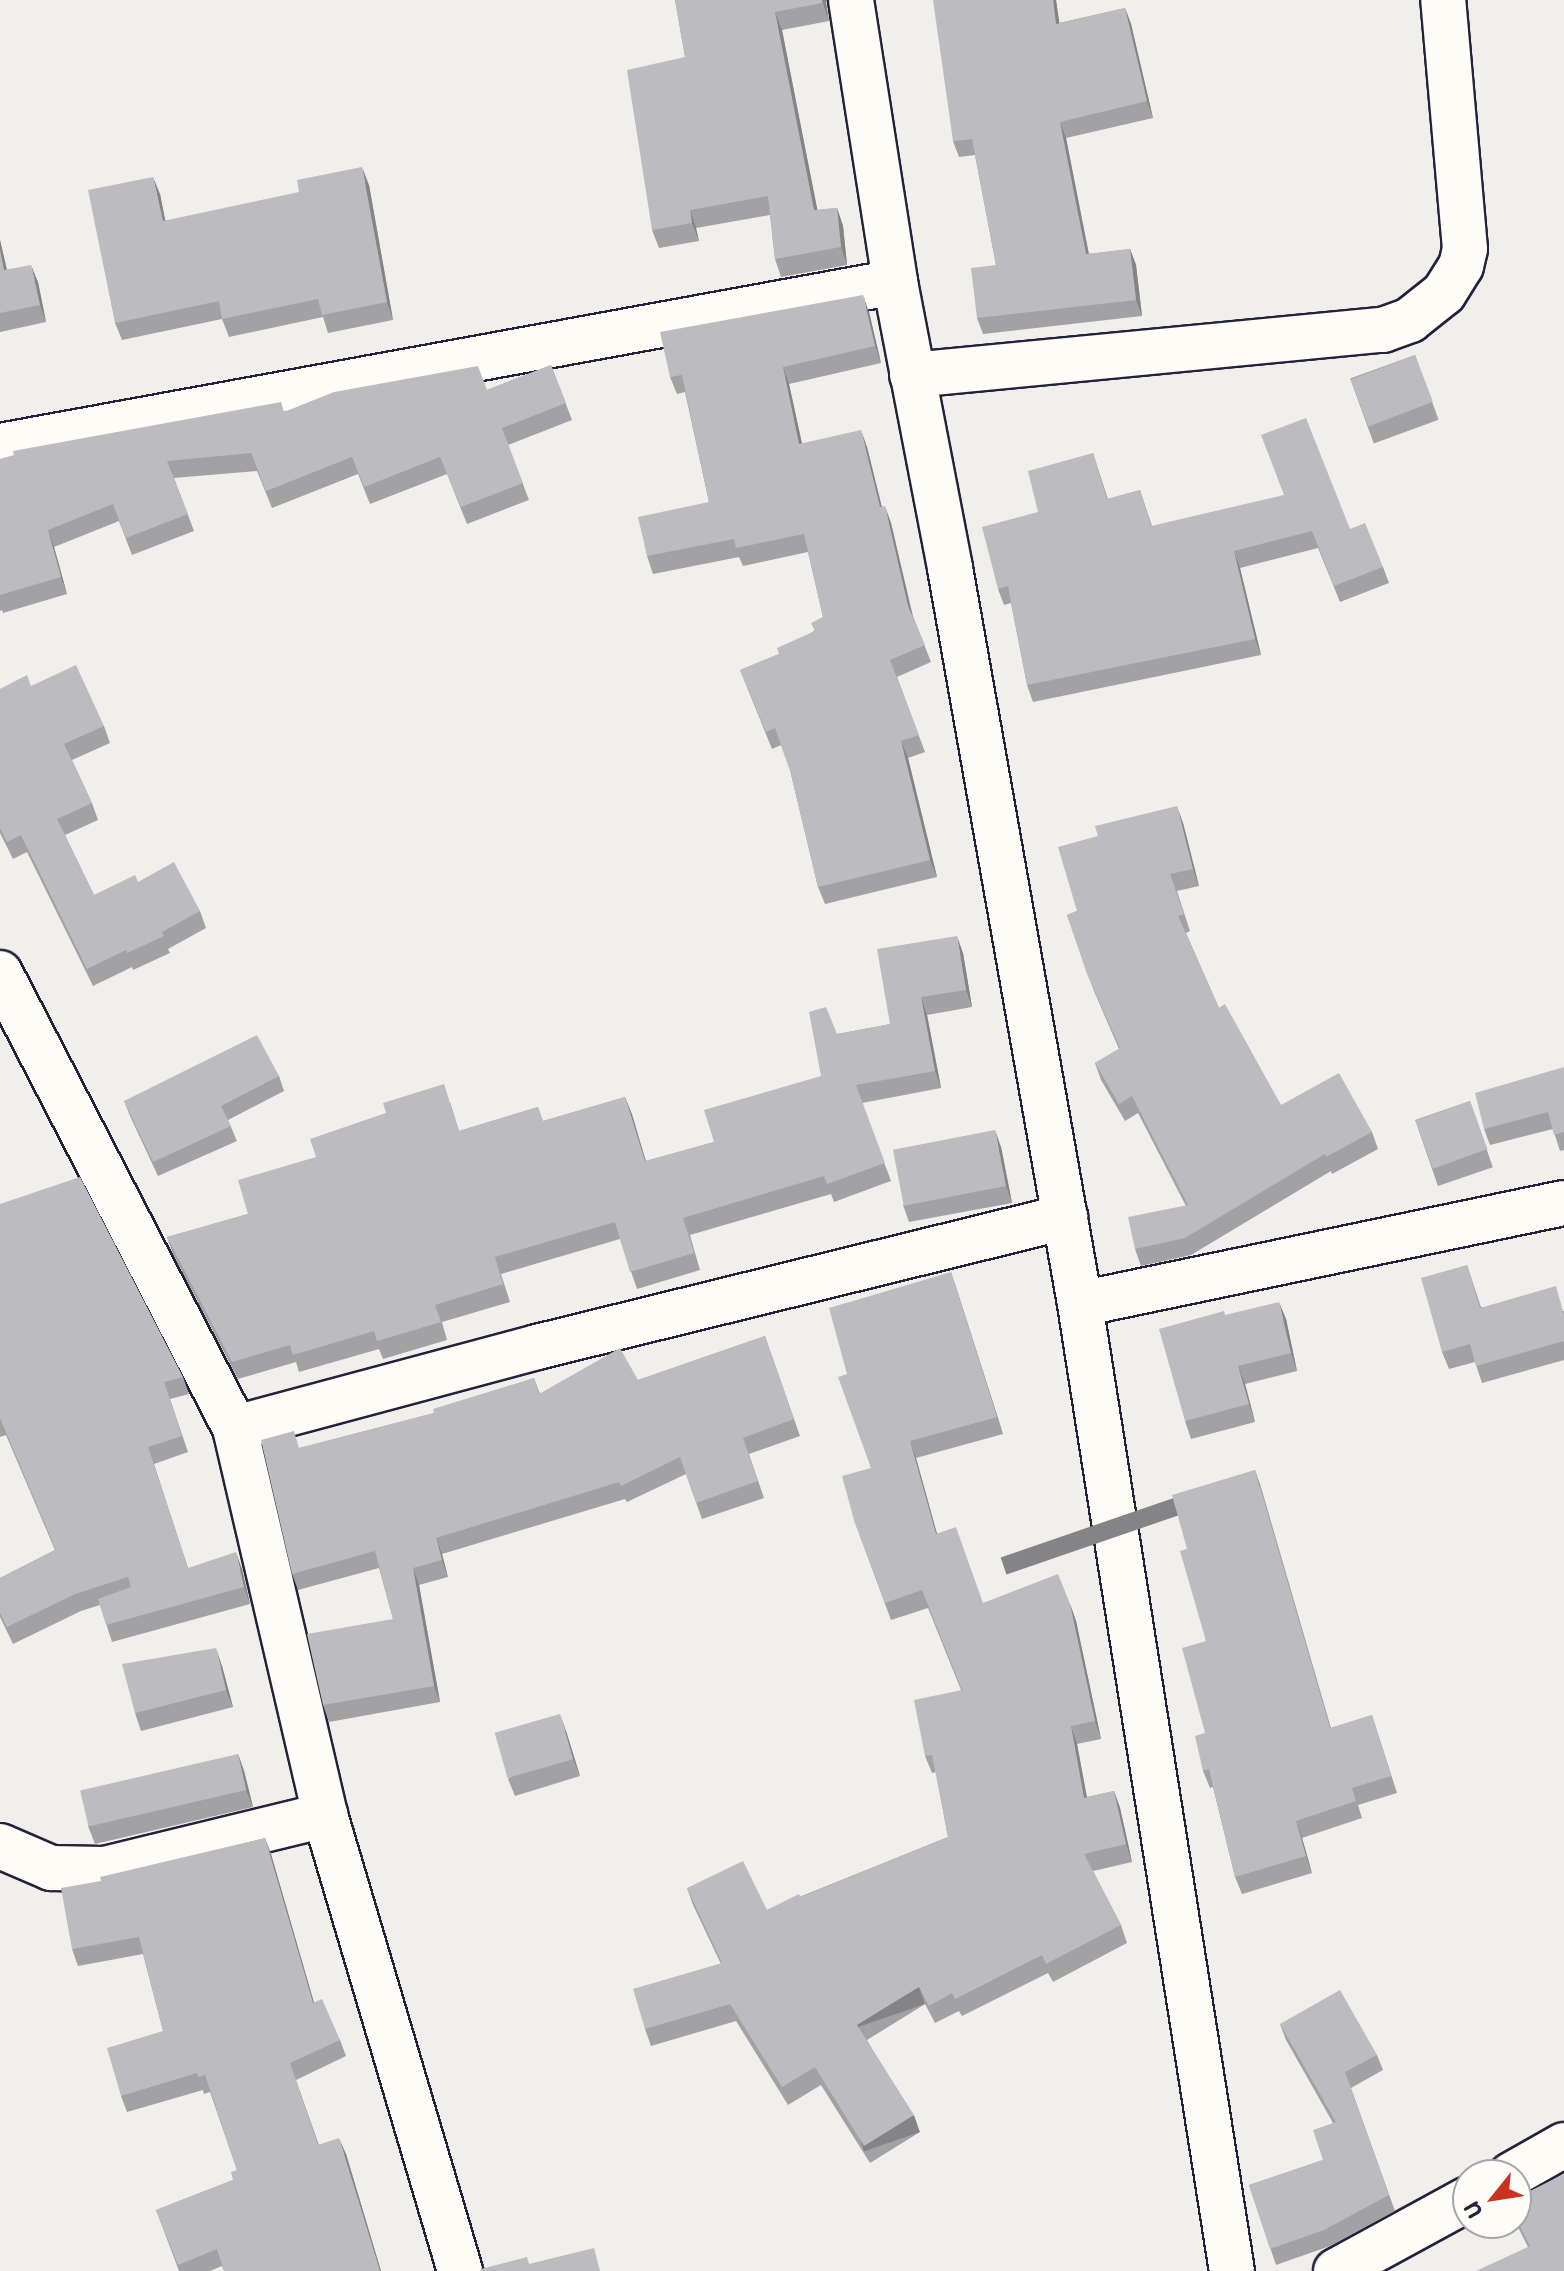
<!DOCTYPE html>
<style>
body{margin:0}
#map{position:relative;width:1564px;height:2271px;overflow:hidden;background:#f0efec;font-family:Mali,sans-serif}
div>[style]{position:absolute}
.roads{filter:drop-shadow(2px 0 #22223b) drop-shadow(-2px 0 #22223b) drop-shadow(0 2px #22223b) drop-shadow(0 -2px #22223b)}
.street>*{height:44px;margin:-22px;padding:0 22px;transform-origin:22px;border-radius:22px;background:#fdfcf7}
.secondary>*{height:44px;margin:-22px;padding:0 22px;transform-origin:22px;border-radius:22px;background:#fdfcf7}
.wall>*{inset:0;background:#a2a2a5;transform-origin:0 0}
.shaded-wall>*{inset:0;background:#848486;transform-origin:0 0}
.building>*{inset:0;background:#bcbcc0;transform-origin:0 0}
span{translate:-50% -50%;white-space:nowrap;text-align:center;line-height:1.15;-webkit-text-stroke:6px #fdfcf7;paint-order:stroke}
.north{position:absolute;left:1452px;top:2159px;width:80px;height:80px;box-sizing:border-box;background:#fdfcf7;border:2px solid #a5a5ac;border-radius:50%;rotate:240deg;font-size:22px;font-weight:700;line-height:32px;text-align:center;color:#22223b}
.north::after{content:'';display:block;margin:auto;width:28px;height:36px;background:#c8321e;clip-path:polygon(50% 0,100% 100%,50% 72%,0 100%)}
</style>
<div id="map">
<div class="roads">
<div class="street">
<div style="left:912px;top:375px;width:473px;rotate:-5.5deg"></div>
<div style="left:1383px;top:330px;width:29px;rotate:-20deg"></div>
<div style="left:1410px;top:320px;width:43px;rotate:-38.5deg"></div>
<div style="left:1444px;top:293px;width:32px;rotate:-58deg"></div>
<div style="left:1461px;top:266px;width:17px;rotate:-77deg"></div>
<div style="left:1465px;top:249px;width:250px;rotate:-95deg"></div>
<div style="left:0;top:446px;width:910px;rotate:-10.38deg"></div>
<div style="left:0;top:973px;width:512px;rotate:62.68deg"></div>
<div style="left:235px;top:1428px;width:397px;rotate:76.9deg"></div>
<div style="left:325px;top:1815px;width:476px;rotate:73.5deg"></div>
<div style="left:1080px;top:1304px;width:494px;rotate:-11.8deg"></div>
<div style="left:235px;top:1428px;width:313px;rotate:-15deg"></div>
<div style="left:537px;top:1347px;width:544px;rotate:-13.83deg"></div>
<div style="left:0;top:1846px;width:56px;rotate:23.3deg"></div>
<div style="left:51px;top:1868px;width:53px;rotate:1.1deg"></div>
<div style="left:104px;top:1869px;width:228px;rotate:-13.7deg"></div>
<div style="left:1511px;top:2175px;width:61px;rotate:-29.5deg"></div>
<div style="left:1336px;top:2271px;width:150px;rotate:-28.6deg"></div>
</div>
<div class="secondary">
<div style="left:851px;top:0;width:285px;rotate:81.1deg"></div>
<div style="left:895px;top:282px;width:291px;rotate:79.1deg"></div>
<div style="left:950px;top:568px;width:747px;rotate:79.98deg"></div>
<div style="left:1080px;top:1304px;width:979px;rotate:81.07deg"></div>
</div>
</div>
<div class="wall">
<div style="clip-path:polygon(675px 0,827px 0,826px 3px,829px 21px,782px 30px,817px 210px,837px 208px,843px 226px,847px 265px,781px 277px,775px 259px,770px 215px,696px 228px,699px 241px,659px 248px,652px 230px,685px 57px)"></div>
<div style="clip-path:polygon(1056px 0,1059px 23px,1125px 8px,1131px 24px,1153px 118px,1066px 138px,1089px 254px,1130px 249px,1136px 265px,1142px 316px,983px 334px,977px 318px,996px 265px,975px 155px,959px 157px,953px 141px)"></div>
<div style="clip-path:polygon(369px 185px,393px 320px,328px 333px,323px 317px,229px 337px,222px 319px,122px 340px,115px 323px,160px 194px,165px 221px)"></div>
<div style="clip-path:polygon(0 240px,7px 270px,38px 282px,46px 322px,0 332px)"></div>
<div style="clip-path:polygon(869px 312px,881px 363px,789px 384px,802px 444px,867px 447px,882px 507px,891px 523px,913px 616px,931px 662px,897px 677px,925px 752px,908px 758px,937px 877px,825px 904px,818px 887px,790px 770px,781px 745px,772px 749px,740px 670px,779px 654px,814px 631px,823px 617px,808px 552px,743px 566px,739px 557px,653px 574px,647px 556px,709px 502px,685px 392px,677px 394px,670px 377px)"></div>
<div style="left:1415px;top:355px;width:69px;height:69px;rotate:70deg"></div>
<div style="clip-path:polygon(551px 365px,572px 420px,508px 445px,529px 500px,467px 524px,447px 474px,370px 504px,358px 474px,272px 508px,257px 471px,174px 478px,194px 531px,132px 555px,119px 521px,54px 547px,67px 594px,3px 613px,2px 610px,0 611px,0 459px,285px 411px,487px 390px)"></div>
<div style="clip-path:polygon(1093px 453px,1108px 499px,1140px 490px,1152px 526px,1350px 529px,1383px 567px,1389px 583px,1340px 602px,1318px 548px,1240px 568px,1261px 655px,1033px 702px,1027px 685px,1011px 603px,1004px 605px,998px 589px,1038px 512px)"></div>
<div style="clip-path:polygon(0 689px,104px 726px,110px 743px,72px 760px,92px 803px,98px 820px,65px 835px,94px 895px,138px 882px,200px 911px,206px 928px,168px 949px,170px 953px,133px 970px,132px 967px,93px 986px,27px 852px,13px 859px,0 833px)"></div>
<div style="clip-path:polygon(1183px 823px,1199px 886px,1177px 891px,1190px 931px,1186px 933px,1219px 1008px,1281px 1105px,1372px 1132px,1378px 1149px,1332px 1174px,1331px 1171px,1191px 1255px,1141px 1266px,1135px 1249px,1186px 1206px,1138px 1113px,1125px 1121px,1101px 1080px,1095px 1063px,1119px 1049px,1094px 991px,1067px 915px,1077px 911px)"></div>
<div style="clip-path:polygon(963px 953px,972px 1007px,927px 1015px,941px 1088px,862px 1103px,891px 1181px,834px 1202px,831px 1194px,690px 1235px,700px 1270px,637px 1289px,620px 1239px,501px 1274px,510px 1302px,442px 1322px,447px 1340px,383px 1359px,379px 1349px,299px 1372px,296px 1362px,238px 1379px,173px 1254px,167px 1237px,248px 1214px,316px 1157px,386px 1113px,450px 1102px,459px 1131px,538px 1107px,543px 1121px,625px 1097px,646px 1161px,714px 1142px,821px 1076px,837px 1034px,890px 1024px)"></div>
<div style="clip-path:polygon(1564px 1067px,1564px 1150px,1560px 1151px,1553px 1129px,1490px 1145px,1484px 1129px)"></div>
<div style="clip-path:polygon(279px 1076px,284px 1091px,228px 1120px,237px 1141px,158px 1176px,130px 1116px,124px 1101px)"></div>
<div style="left:1470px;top:1101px;width:70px;height:58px;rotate:71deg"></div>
<div style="clip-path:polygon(1001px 1147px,1012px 1203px,909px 1222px,903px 1205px)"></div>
<div style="clip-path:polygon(0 1204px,183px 1377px,189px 1394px,170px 1399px,188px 1452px,154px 1464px,188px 1568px,242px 1569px,250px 1604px,112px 1642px,100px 1605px,81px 1611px,13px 1644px,0 1617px,0 1578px,55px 1550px,6px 1435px,0 1437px)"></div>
<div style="clip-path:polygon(1467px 1265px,1481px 1307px,1564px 1311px,1564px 1360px,1482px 1383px,1475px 1362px,1449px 1369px,1442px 1352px)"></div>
<div style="clip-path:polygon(951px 1272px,1003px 1434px,916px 1458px,937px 1534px,983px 1603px,1070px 1604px,1076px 1621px,1101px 1739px,1077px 1744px,1087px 1797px,1114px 1791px,1120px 1808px,1132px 1862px,1093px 1871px,1121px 1925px,1127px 1943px,1053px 1982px,1048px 1973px,962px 2016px,959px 2011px,935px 2023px,925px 2004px,867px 2040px,920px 2132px,870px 2163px,821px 2085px,788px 2105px,736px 2021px,651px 2046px,645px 2029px,721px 1964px,693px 1905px,687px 1888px,767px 1910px,948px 1837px,936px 1772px,932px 1773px,925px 1756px,961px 1690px,928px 1608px,891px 1620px,854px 1520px,871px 1468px,847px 1374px)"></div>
<div style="clip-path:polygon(1225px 1315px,1286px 1319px,1297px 1371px,1245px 1384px,1255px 1422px,1191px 1439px,1185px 1421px)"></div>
<div style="clip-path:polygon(765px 1336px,800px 1436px,749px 1454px,764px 1498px,702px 1519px,686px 1474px,627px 1502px,625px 1499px,442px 1554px,448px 1577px,419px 1585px,440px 1702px,329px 1722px,323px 1705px,393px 1619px,379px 1568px,298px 1590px,292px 1574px,300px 1448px,434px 1413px,534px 1378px,540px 1394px,638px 1380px)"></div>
<div style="clip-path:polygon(1261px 1487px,1331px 1728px,1372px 1715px,1397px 1793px,1358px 1805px,1362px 1818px,1302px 1838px,1312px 1873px,1242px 1894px,1235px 1877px,1213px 1787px,1210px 1788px,1203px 1771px,1205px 1733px,1206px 1641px,1187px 1549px)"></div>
<div style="clip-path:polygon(222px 1666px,233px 1707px,141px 1731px,135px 1713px)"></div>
<div style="clip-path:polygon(566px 1731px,580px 1776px,515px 1796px,508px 1779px)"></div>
<div style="clip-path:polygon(238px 1754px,244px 1771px,253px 1807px,95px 1844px,88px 1826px)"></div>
<div style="clip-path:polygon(265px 1838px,271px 1854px,314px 2003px,340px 2040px,346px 2056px,296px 2080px,319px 2145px,346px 2154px,381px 2271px,224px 2271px,222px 2266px,210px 2271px,179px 2271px,156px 2210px,233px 2180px,237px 2170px,210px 2092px,204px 2094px,203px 2090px,127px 2112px,121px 2096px,163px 2031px,143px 1954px,78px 1966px,72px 1949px,101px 1881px)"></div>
<div style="clip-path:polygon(1280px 2024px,1377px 2055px,1383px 2070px,1351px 2088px,1395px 2211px,1330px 2246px,1276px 2265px,1249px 2185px,1323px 2160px,1333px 2123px,1286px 2040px)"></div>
<div style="clip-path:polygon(1516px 2198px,1564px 2271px,1528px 2247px,1516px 2223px)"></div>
</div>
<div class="shaded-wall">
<div style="clip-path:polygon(822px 0,827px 0,826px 3px,829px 21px)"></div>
<div style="clip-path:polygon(1053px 0,1056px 0,1062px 40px,1056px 24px)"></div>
<div style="clip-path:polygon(1125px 8px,1131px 24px,1153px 118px,1147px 101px)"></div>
<div style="clip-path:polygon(775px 12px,782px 30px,821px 228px,814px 210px)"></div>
<div style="clip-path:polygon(1060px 122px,1066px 138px,1092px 271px,1086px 254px)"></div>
<div style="clip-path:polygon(362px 167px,369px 185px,393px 320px,387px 302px)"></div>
<div style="clip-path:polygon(153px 177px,160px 194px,169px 239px,163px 221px)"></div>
<div style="clip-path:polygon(837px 208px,843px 226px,847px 265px,841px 247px)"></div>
<div style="clip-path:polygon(690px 210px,696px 228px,699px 241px,692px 223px)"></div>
<div style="clip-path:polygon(0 240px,11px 288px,4px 270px,0 250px)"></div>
<div style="clip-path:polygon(1130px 249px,1136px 265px,1142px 316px,1136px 300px)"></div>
<div style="clip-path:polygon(31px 265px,38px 282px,46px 322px,40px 305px)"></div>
<div style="clip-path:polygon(863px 295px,869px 312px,881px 363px,875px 346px)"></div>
<div style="clip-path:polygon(783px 367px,789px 384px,806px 462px,799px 444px)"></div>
<div style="clip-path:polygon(861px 430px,867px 447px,886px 525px,880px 507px)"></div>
<div style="clip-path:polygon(885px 506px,891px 523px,914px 623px,908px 606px)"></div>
<div style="clip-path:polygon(48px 530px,54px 547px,67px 594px,61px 577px)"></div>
<div style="clip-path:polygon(1234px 551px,1240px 568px,1261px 655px,1255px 639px)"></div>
<div style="clip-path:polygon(901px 741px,908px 758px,937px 877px,930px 860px)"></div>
<div style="clip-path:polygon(1177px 806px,1183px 823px,1199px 886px,1193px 869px)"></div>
<div style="clip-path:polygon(957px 936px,963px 953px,972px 1007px,966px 990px)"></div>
<div style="clip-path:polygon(921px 997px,927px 1015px,941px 1088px,935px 1071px)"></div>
<div style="clip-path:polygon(625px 1097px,632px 1114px,651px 1179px,645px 1161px)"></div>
<div style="clip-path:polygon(995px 1130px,1001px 1147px,1012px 1203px,1006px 1186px)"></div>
<div style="clip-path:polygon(951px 1272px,957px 1290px,1003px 1434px,997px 1417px)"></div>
<div style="clip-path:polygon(1279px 1302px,1286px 1319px,1297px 1371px,1291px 1353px)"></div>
<div style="clip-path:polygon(1238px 1366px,1245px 1384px,1255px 1422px,1249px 1404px)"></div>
<div style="clip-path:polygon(910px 1441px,916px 1458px,942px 1552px,936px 1534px)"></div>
<div style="left:1255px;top:1470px;width:18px;height:269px;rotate:71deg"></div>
<div style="clip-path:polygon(436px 1538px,442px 1554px,448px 1577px,442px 1560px)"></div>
<div style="clip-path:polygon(236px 1552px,242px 1569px,250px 1604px,244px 1587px)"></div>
<div style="clip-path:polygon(413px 1568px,419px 1585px,440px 1702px,434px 1686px)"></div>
<div style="clip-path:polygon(1070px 1604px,1076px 1621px,1101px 1739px,1095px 1721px)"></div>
<div style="clip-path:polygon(216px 1648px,222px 1666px,233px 1707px,226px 1690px)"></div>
<div style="clip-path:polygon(560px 1714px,566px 1731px,580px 1776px,573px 1759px)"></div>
<div style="clip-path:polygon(1071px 1726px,1077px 1744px,1090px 1815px,1084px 1798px)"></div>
<div style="clip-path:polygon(238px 1754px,244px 1771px,253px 1807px,246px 1790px)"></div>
<div style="clip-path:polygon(1114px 1791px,1120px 1808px,1132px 1862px,1126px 1844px)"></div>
<div style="clip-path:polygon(1296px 1821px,1302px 1838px,1312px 1873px,1306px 1856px)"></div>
<div style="clip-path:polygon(265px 1838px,271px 1854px,319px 2020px,313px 2003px)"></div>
<div style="left:919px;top:1987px;width:18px;height:73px;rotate:71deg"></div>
<div style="left:914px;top:2115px;width:18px;height:59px;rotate:71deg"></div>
<div style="clip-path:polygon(339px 2138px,346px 2154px,381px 2271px,380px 2271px)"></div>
</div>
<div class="building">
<div style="clip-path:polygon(675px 0,822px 0,822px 3px,775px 12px,814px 210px,837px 208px,841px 247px,775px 259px,768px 196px,690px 210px,692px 223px,652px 230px,627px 70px,685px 57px)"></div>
<div style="clip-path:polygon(933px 0,1053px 0,1056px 24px,1125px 8px,1147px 101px,1060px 122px,1086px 254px,1130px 249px,1136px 300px,977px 318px,971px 268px,996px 265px,972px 139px,953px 141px)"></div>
<div style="clip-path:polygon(362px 167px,387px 302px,322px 315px,318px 299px,222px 319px,219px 301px,115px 323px,88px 190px,153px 177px,163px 221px,299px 192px,297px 180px)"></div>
<div style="clip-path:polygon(0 250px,4px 270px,31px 265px,40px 305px,0 313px)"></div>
<div style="clip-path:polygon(863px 295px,875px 346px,783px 367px,799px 444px,861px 430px,880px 507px,885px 506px,908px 606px,925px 645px,890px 660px,919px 735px,901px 741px,930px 860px,818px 887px,790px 770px,775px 728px,766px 732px,740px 670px,779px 654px,777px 648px,815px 631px,811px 623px,823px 617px,804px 534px,736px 548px,734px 539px,647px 556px,638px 517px,709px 502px,682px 375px,670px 377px,660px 332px)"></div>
<div style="left:1415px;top:355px;width:50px;height:69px;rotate:69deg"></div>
<div style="clip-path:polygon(551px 365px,566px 403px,502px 428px,523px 483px,461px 507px,440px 457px,364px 487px,352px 457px,266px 491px,251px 453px,167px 461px,188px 514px,126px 538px,113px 504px,48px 530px,61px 577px,0 595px,0 459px,14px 455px,13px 451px,281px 402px,284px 412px,334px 392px,478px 366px,487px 390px)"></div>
<div style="clip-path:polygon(1306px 418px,1350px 529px,1365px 523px,1383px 567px,1334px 586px,1312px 531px,1234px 551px,1255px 639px,1027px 685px,1008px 586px,998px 589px,982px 527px,1038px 512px,1028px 471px,1093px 453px,1107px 499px,1140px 490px,1151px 526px,1284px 495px,1261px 435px)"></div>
<div style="clip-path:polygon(76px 665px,104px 726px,64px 744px,92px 803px,57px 819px,94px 895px,135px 875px,138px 882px,174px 862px,200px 911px,162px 932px,164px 936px,127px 953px,126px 950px,87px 969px,21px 835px,7px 842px,0 828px,0 689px,27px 675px,31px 686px)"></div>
<div style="clip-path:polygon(1177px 806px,1193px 869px,1170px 874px,1184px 914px,1178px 916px,1219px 1008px,1225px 1004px,1281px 1105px,1339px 1073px,1372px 1132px,1326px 1157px,1325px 1154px,1185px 1238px,1135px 1249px,1128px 1217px,1188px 1205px,1132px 1096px,1119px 1104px,1095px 1063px,1120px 1048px,1087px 974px,1067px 915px,1077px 911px,1058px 847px,1098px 836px,1095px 826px)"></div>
<div style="clip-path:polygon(957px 936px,966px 990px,921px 997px,935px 1071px,856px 1085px,885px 1163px,827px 1184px,824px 1176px,683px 1218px,694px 1253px,630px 1272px,615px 1222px,495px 1257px,503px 1284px,435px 1305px,441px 1322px,377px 1341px,374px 1331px,293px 1355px,290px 1345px,232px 1362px,167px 1237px,248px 1214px,238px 1180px,316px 1157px,310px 1139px,386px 1113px,383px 1103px,444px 1084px,459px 1131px,538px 1107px,543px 1121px,625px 1097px,645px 1161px,714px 1142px,704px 1110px,821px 1076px,809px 1012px,826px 1007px,837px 1034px,890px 1024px,877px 949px)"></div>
<div style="clip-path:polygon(257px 1035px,279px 1076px,221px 1106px,231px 1126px,153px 1162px,124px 1101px)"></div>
<div style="clip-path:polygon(1564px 1067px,1564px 1132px,1554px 1135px,1548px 1112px,1484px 1129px,1475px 1093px)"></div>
<div style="left:1470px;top:1101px;width:51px;height:58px;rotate:70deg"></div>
<div style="left:995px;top:1130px;width:57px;height:104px;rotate:79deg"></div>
<div style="clip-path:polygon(80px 1177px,183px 1377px,164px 1382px,182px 1436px,148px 1447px,188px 1568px,236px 1552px,244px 1587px,106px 1625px,98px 1599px,131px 1587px,128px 1577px,75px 1594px,7px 1627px,0 1613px,0 1578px,56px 1550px,0 1418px,0 1204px)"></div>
<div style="clip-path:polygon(1467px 1265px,1480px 1308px,1556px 1286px,1564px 1315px,1564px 1341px,1476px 1366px,1470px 1344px,1442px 1352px,1421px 1278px)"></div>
<div style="clip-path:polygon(951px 1272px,997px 1417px,910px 1441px,936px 1534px,956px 1527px,983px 1603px,1058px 1574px,1070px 1604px,1095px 1721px,1071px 1726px,1084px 1798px,1114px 1791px,1126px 1844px,1084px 1854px,1121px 1925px,1046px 1964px,1042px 1955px,955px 1999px,952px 1993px,929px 2006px,919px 1987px,857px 2025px,914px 2115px,864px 2146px,815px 2067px,782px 2087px,730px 2004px,645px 2029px,633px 1989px,722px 1963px,687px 1888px,743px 1861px,767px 1910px,799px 1894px,801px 1897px,948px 1837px,932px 1755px,925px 1756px,914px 1700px,962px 1690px,922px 1590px,885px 1603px,854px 1520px,842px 1476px,871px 1468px,838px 1377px,847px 1374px,829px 1308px)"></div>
<div style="clip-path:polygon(1279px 1302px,1291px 1353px,1238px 1366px,1249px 1404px,1185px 1421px,1159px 1329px,1224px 1311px,1225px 1315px)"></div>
<div style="clip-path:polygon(765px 1336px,794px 1419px,743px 1438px,758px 1481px,696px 1503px,680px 1457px,621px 1486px,619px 1482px,436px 1538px,442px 1560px,413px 1568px,434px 1686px,323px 1705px,307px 1634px,393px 1619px,375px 1551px,292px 1574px,261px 1440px,294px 1431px,299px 1448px,434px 1413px,433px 1409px,534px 1378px,539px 1394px,620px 1348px,638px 1380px)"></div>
<div style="clip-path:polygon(1255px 1470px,1330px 1728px,1372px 1715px,1391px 1776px,1352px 1788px,1356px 1801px,1296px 1821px,1306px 1856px,1235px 1877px,1209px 1769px,1203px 1771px,1195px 1736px,1205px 1733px,1182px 1648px,1206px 1641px,1180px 1551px,1187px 1549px,1172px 1495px)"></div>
<div style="clip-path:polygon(216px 1648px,226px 1690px,135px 1713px,122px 1664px)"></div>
<div style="left:560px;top:1714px;width:47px;height:68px;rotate:74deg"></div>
<div style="left:238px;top:1754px;width:37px;height:162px;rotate:77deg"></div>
<div style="clip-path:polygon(265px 1838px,313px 2003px,322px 1999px,340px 2040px,290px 2063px,318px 2145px,339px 2138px,380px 2271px,224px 2271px,217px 2249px,178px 2265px,156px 2210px,233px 2180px,231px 2172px,237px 2170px,205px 2075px,198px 2077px,197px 2073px,121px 2096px,107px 2048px,163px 2031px,139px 1937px,72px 1949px,61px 1888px,101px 1881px,100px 1877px)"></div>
<div style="clip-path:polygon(1340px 1990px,1377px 2055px,1345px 2072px,1389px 2195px,1324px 2230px,1270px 2249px,1249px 2185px,1323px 2160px,1313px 2130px,1336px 2122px,1280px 2024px)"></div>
<div style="clip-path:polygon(1564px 2174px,1564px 2271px,1476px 2271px,1530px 2246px,1516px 2219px,1516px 2198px)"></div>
<div style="clip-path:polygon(594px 2248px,600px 2271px,480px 2271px,481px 2269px,527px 2257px,529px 2264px)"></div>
</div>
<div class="north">U</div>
</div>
